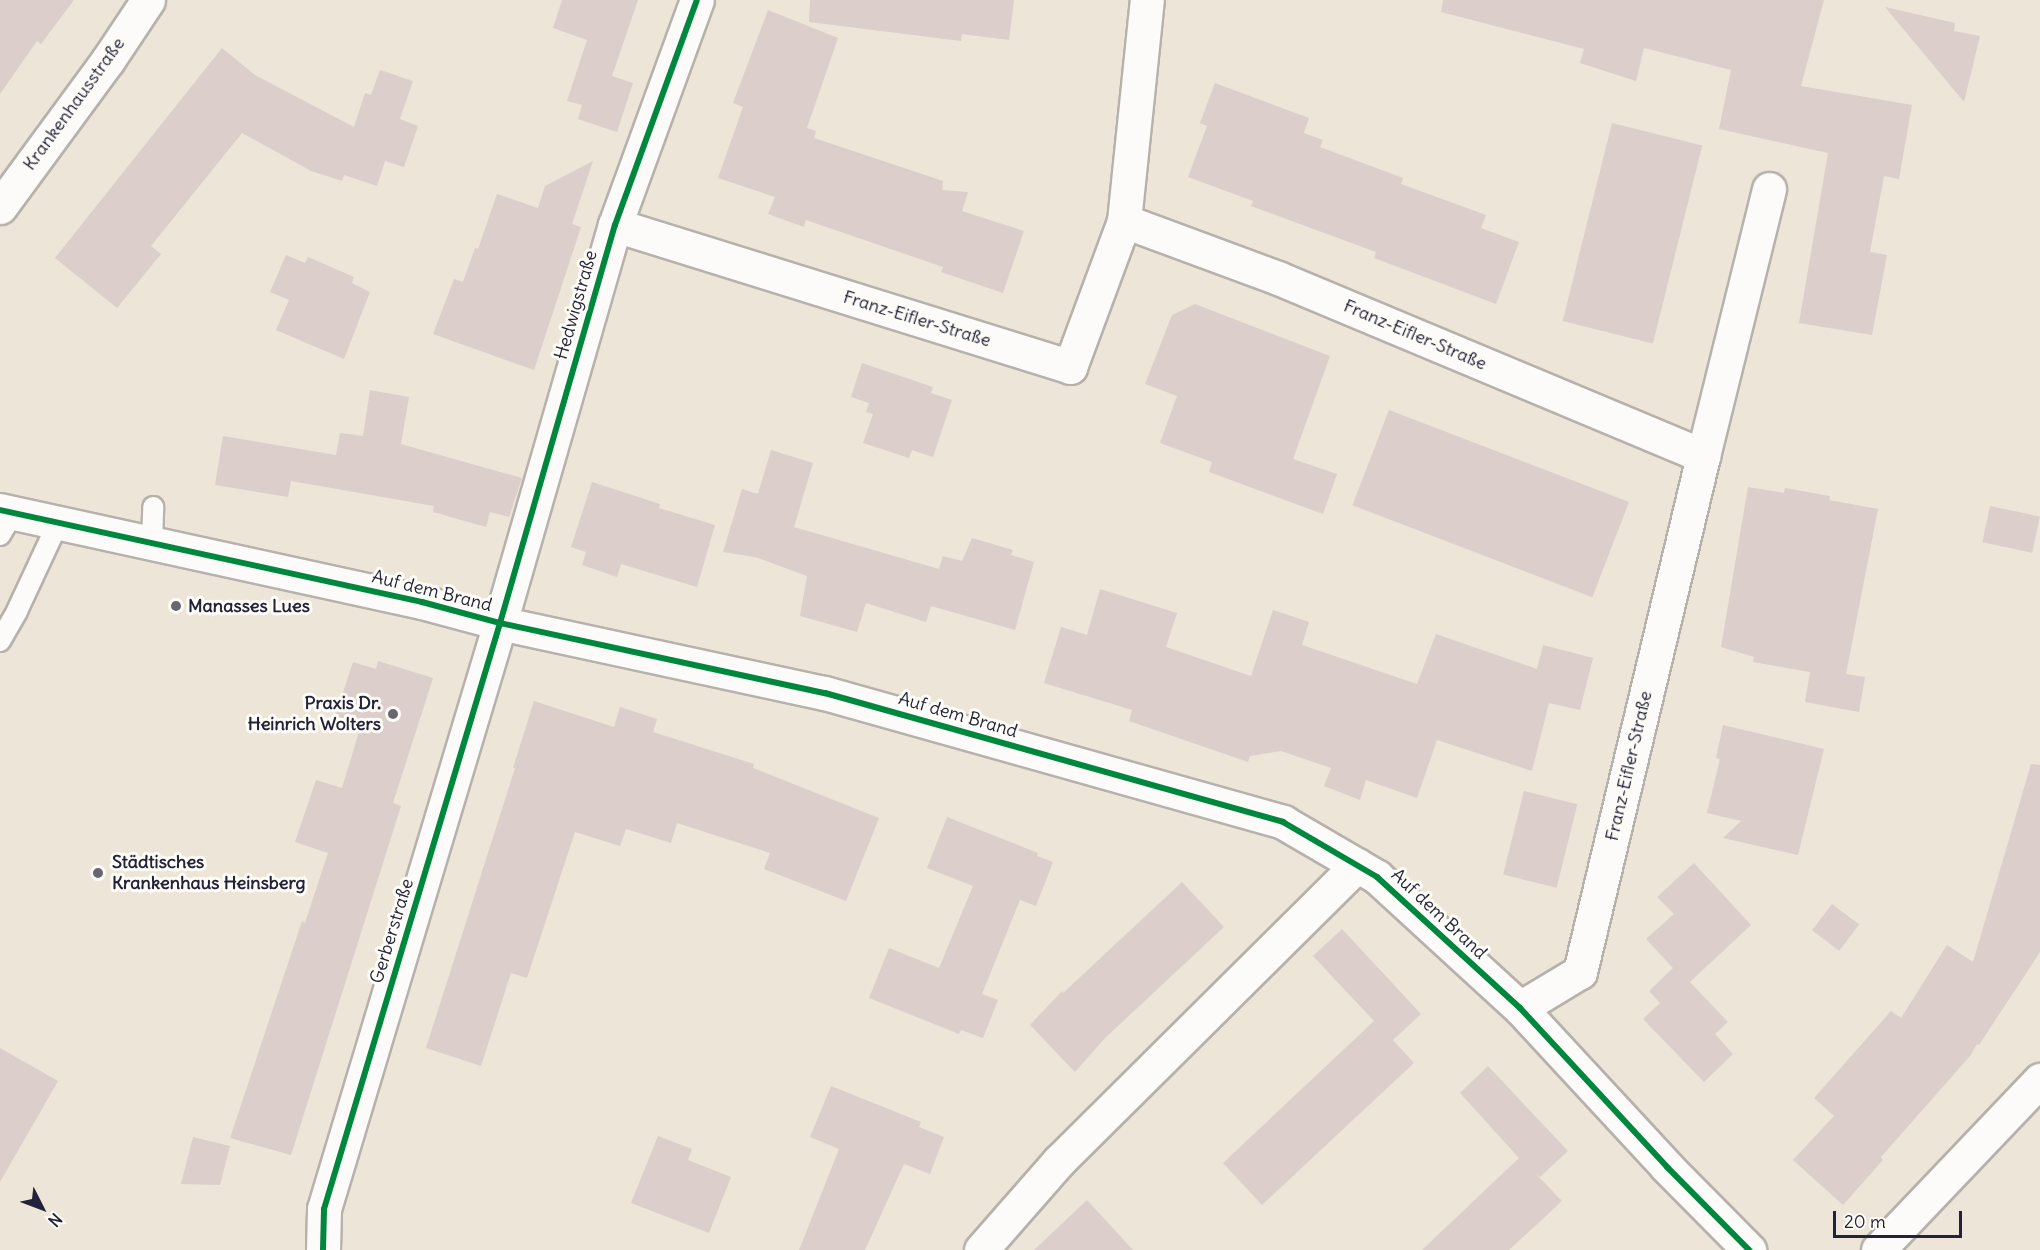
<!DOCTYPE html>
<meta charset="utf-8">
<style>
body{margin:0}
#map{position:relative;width:2040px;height:1250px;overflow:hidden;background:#ede5d7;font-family:Delius,sans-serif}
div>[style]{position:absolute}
.building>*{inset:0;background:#dccecb;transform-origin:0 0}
.roads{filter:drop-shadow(2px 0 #b6b1ab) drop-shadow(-2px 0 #b6b1ab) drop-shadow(0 2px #b6b1ab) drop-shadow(0 -2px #b6b1ab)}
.service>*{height:20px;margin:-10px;padding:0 10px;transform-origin:10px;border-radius:10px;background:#fcfbf9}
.minor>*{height:33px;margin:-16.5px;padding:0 16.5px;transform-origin:16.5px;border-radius:16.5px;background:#fcfbf9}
.cycleway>*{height:6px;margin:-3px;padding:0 3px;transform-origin:3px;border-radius:3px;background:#00873e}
.dots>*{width:16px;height:16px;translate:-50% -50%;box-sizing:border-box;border:3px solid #fdfcf7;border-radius:50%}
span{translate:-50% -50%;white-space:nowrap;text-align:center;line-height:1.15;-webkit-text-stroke:6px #fdfcf7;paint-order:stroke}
.street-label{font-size:18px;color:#22223b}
.poi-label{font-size:18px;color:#22223b;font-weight:700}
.left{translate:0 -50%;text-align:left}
.right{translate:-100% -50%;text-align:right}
.north{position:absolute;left:12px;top:1178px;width:60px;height:60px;-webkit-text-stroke:4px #fdfcf7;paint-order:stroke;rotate:132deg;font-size:16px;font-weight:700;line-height:24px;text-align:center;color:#22223b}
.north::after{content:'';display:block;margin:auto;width:21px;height:27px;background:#22223b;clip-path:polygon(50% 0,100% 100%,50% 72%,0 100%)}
.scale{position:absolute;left:1833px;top:1211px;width:129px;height:27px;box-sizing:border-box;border:3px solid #22223b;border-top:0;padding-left:8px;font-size:18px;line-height:21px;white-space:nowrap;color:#22223b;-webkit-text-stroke:4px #fdfcf7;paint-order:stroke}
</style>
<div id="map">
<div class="building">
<div style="clip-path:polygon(0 0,74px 0,41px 44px,37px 41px,0 94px)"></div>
<div style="clip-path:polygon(562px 0,638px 0,612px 76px,633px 83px,617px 132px,578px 119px,582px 105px,567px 101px,587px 40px,553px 28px)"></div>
<div style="clip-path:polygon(810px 0,1014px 0,1009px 40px,962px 34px,961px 41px,809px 22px)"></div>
<div style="clip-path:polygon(1443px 0,1824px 0,1801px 86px,1912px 105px,1899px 179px,1884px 176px,1870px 252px,1887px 255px,1872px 335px,1799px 323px,1828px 153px,1719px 129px,1731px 70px,1644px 48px,1636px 81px,1580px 63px,1584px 49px,1441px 12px)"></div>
<div style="clip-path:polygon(1885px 7px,1955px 23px,1954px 31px,1980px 36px,1964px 102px)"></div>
<div style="clip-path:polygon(768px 10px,838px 38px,807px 128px,816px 131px,814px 138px,943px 181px,942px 190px,968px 192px,962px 211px,1024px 231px,1003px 293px,941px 272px,943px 267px,806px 220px,804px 227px,768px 214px,775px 197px,718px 178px,743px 107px,733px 103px)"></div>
<div style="clip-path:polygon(222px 48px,255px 75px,354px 127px,365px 93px,371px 95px,380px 70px,413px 81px,400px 119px,418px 126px,404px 167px,385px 161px,377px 186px,344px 175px,342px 181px,311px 171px,242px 133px,151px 246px,161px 254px,117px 308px,55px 258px)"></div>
<div style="clip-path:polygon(1215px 83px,1309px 118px,1304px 133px,1323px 140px,1320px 147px,1403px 178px,1401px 184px,1486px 215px,1481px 228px,1519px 242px,1496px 304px,1374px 258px,1376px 252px,1251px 206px,1253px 201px,1188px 177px,1207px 126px,1200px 123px)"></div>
<div style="left:1612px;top:123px;width:93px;height:204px;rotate:14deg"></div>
<div style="clip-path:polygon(593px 161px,572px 224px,581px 227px,534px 370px,433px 334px,454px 279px,463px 282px,475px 248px,478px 249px,497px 194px,538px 208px,545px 186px)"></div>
<div style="clip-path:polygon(286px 255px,305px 263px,308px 257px,354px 277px,352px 283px,370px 292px,344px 359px,276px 330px,289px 300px,270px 292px)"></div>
<div style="clip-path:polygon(1195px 304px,1330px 356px,1293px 459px,1337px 474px,1323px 514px,1209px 472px,1212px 462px,1160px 443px,1177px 396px,1145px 384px,1172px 315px)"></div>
<div style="clip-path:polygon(862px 363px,933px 387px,931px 393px,952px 400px,933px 457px,912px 450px,909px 458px,863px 443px,873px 414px,866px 412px,869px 403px,851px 397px)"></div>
<div style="clip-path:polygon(370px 390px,409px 397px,401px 444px,522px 478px,509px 517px,490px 512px,486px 527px,433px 512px,434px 506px,291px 481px,288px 497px,215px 485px,223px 436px,336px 455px,340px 433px,363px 436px)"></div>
<div style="left:1389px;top:410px;width:257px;height:102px;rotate:21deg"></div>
<div style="clip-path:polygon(771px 450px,813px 463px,794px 527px,939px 569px,943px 556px,962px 561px,972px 538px,1013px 550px,1011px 555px,1034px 562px,1015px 630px,931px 606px,926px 622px,866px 603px,857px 632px,800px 616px,807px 576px,755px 557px,723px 552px,742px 489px,758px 494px)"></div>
<div style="clip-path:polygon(592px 482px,660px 504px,659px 508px,715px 525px,697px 587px,621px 564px,617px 577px,582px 565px,586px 552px,571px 547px)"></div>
<div style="clip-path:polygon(1748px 487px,1784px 493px,1785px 488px,1830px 496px,1829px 500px,1878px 509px,1846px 674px,1865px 677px,1859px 712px,1805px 702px,1810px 672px,1753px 662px,1754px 657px,1721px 647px)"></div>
<div style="left:1990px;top:506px;width:51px;height:37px;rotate:12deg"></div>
<div style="clip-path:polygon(1100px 589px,1177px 613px,1166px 647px,1251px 676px,1273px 610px,1309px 622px,1302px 645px,1417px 684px,1436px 634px,1537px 669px,1543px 645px,1593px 658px,1580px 710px,1549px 703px,1532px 771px,1437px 740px,1417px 798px,1366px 780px,1360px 800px,1324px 786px,1331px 768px,1281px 751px,1250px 756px,1248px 762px,1129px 721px,1132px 710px,1044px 683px,1061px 627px,1087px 635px)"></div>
<div style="clip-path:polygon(378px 661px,433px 678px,393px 803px,401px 806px,291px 1155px,230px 1138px,302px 921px,305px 923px,328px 853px,295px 842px,316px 780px,342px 788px,361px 725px,335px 717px,353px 662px,376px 669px)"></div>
<div style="clip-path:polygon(534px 701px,614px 727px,620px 707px,657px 719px,653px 732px,754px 764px,753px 768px,879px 818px,846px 901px,764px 869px,770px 853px,677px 823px,671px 843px,626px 829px,620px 846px,575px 832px,527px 978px,511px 973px,481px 1066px,426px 1048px,515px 768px,513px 768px)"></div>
<div style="clip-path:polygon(1723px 725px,1824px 749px,1798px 855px,1723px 838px,1741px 821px,1707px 813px,1720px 759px,1716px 758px)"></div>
<div style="clip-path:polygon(2031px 764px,2040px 765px,2040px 952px,1979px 1045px,1977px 1044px,1970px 1056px,1881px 1157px,1883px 1160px,1843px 1205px,1793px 1160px,1834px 1116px,1814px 1098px,1891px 1011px,1901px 1018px,1947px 945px,1973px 962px)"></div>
<div style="left:1524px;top:791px;width:55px;height:86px;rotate:14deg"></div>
<div style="clip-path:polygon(947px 817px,1038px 853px,1037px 856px,1053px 862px,1036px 906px,1020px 900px,982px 994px,998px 1000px,983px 1038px,961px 1030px,959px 1034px,869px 998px,889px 948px,939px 968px,973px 886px,927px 868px)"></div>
<div style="clip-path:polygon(1694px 863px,1751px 925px,1690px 982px,1728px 1022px,1715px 1034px,1733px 1054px,1704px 1082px,1643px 1019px,1660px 1003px,1649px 991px,1673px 968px,1646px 939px,1674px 914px,1657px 897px)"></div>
<div style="clip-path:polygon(1182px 882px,1224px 927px,1105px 1038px,1075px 1072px,1030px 1025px,1062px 991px,1063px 993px)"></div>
<div style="left:1832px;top:904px;width:34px;height:33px;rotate:37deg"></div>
<div style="clip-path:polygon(1342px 929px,1421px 1014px,1393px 1040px,1414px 1063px,1262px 1205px,1223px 1163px,1374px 1021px,1313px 956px)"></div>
<div style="clip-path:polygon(0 1048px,58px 1081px,0 1182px)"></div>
<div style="clip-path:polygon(1488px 1066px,1568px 1151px,1540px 1177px,1534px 1172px,1562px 1201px,1509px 1250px,1422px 1250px,1519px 1158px,1460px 1093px)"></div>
<div style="clip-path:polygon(831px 1086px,921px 1122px,919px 1127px,944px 1137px,930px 1174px,904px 1164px,865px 1250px,799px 1250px,839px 1149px,810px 1137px)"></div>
<div style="clip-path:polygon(658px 1136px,692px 1149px,688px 1160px,731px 1177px,709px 1233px,631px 1203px)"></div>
<div style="clip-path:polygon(193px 1137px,230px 1146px,220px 1185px,181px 1184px)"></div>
<div style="clip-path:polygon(1087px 1200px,1133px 1250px,1034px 1250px)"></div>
</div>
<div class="roads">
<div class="service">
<div style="left:0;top:535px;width:26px;rotate:-59deg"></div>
<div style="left:152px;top:543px;width:36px;rotate:-88deg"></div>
<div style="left:0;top:641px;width:34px;rotate:-60deg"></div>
<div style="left:17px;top:611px;width:97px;rotate:-65deg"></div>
</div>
<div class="minor">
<div style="left:0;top:207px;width:182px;rotate:-53.7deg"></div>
<div style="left:108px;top:60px;width:72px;rotate:-56.3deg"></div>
<div style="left:1124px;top:221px;width:164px;rotate:20.3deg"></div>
<div style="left:1278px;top:278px;width:461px;rotate:22.7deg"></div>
<div style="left:1703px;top:456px;width:275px;rotate:-76.1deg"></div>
<div style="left:615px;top:225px;width:477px;rotate:17.3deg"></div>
<div style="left:1070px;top:367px;width:156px;rotate:-69.7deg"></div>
<div style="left:1124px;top:221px;width:222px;rotate:-84.1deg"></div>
<div style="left:0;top:510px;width:432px;rotate:12.3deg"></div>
<div style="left:422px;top:602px;width:81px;rotate:15.1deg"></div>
<div style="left:500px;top:623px;width:332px;rotate:12.2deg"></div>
<div style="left:825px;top:693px;width:476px;rotate:15.7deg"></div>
<div style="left:1283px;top:822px;width:109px;rotate:30.3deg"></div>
<div style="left:1377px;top:877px;width:194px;rotate:42.5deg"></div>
<div style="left:1520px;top:1008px;width:217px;rotate:47.2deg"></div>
<div style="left:1667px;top:1167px;width:117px;rotate:45.3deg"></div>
<div style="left:1520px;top:1008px;width:70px;rotate:-31deg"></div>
<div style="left:1580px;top:972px;width:530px;rotate:-76.59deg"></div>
<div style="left:323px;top:1250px;width:41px;rotate:-88.6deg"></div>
<div style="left:324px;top:1209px;width:612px;rotate:-73.28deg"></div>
<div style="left:500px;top:623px;width:414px;rotate:-73.9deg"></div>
<div style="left:615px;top:225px;width:239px;rotate:-70deg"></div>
<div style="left:981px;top:1250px;width:118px;rotate:-48.8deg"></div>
<div style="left:1059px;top:1161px;width:420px;rotate:-44.8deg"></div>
<div style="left:1878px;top:1250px;width:235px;rotate:-46.4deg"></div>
</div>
</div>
<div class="cycleway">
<div style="left:0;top:510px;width:432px;rotate:12.3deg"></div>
<div style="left:422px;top:602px;width:81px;rotate:15.1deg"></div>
<div style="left:500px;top:623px;width:332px;rotate:12.2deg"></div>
<div style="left:825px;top:693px;width:476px;rotate:15.7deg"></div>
<div style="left:1283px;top:822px;width:109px;rotate:30.3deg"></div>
<div style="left:1377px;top:877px;width:194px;rotate:42.5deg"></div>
<div style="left:1520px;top:1008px;width:217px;rotate:47.2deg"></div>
<div style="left:1667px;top:1167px;width:117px;rotate:45.3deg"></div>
<div style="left:323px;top:1250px;width:41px;rotate:-88.6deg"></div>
<div style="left:324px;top:1209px;width:612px;rotate:-73.28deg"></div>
<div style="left:500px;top:623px;width:414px;rotate:-73.9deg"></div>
<div style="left:615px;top:225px;width:239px;rotate:-70deg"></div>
</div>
<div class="dots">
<div style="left:176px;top:606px;background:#696672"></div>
<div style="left:393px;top:714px;background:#696672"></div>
<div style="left:98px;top:873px;background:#696672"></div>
</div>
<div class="street-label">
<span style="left:74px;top:104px;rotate:-54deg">Krankenhausstraße</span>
<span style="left:576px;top:305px;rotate:-74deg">Hedwigstraße</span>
<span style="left:917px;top:319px;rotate:17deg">Franz-Eifler-Straße</span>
<span style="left:1415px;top:335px;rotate:23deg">Franz-Eifler-Straße</span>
<span style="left:432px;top:591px;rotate:14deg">Auf dem Brand</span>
<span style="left:958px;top:715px;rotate:16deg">Auf dem Brand</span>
<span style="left:1629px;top:766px;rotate:-77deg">Franz-Eifler-Straße</span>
<span style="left:1439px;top:914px;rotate:43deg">Auf dem Brand</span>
<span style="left:392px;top:931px;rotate:-73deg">Gerberstraße</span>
</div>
<div class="poi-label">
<span class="left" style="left:188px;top:606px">Manasses Lues</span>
<span class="right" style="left:381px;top:714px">Praxis Dr.<br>Heinrich Wolters</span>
<span class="left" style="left:112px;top:873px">Städtisches<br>Krankenhaus Heinsberg</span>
</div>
<div class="north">N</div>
<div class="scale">20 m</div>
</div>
